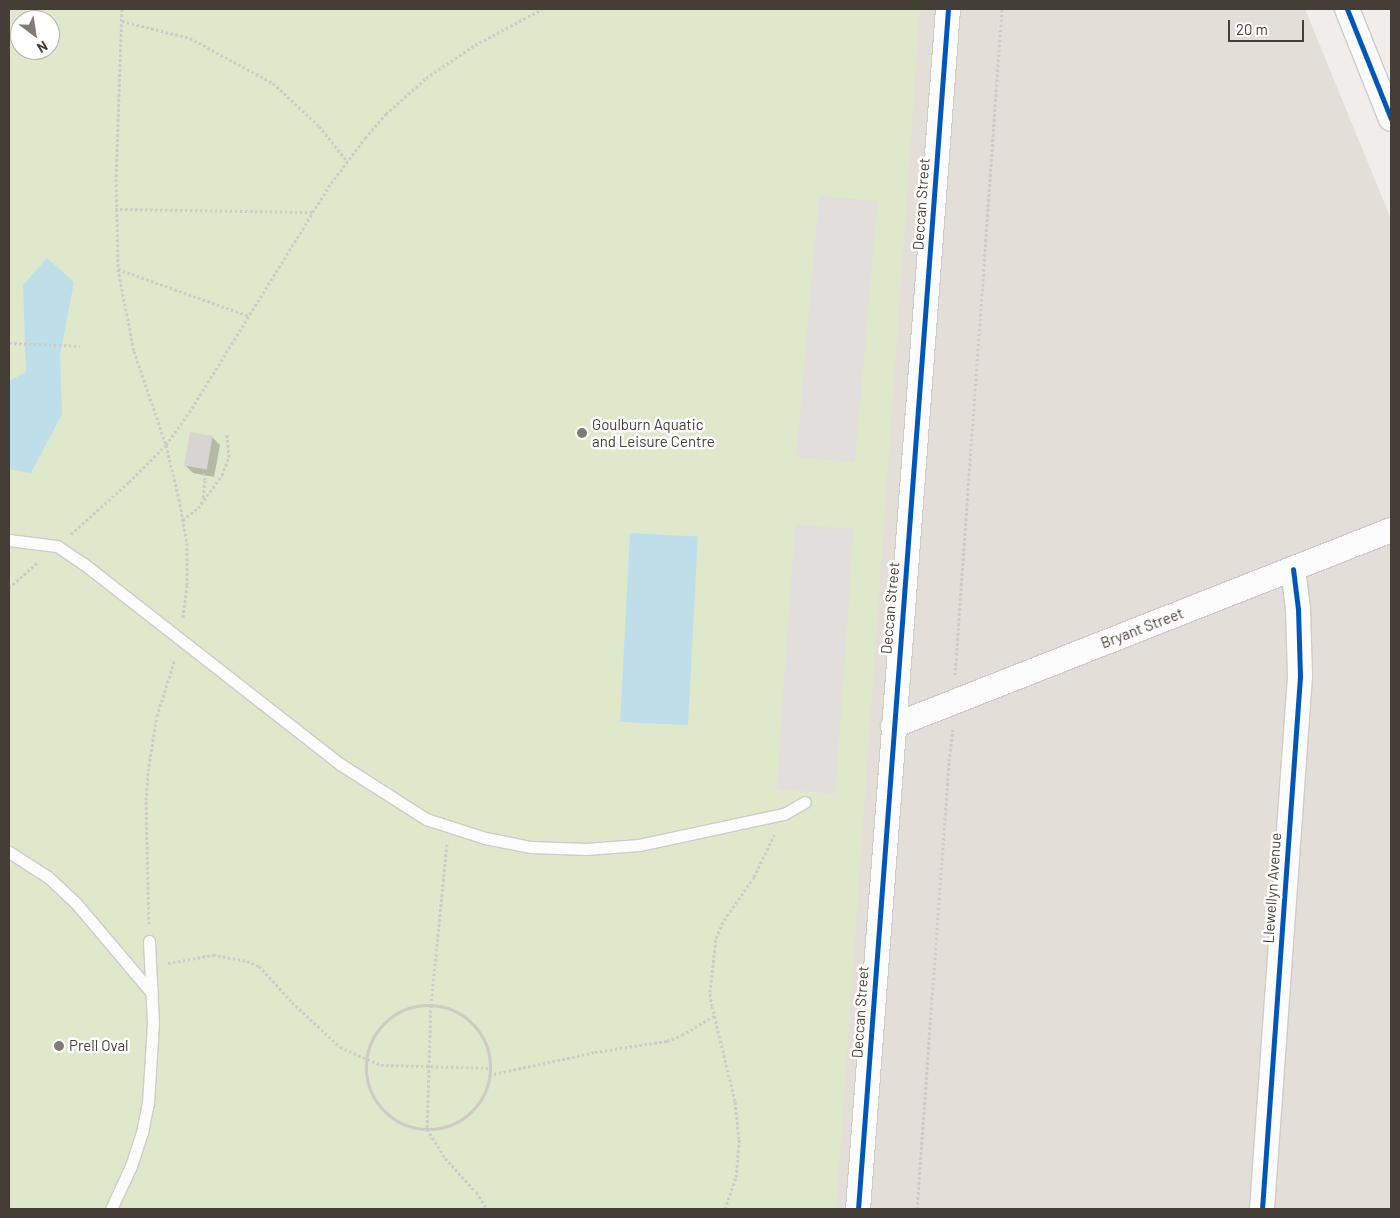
<!DOCTYPE html>
<style>
body{margin:0}
#map{position:relative;width:1400px;height:1218px;overflow:hidden;background:#f0edea;font-family:Barlow,sans-serif}
div>[style]{position:absolute}
.residential>*{inset:0;background:#e3ded8}
.green>*{inset:0;background:#e0e8cc}
.parking>*{inset:0;background:#e1dedb;transform-origin:0 0}
.water>*{inset:0;background:#bedeea;transform-origin:0 0}
.shadow>*{inset:0;background:#0003}
.building>*{inset:0;background:#d8d4d1;transform-origin:0 0}
.path>*{height:3px;margin-top:-1.5px;transform-origin:0;background:repeating-linear-gradient(90deg,#cecbc7 0 2.5px,transparent 0 5px)}
.path>.ring{margin:-1.5px;padding:0;box-sizing:content-box;background:none;border:3px solid #cecbc7;border-radius:50%}
.roads{filter:drop-shadow(1px 0 #cecbc8) drop-shadow(-1px 0 #cecbc8) drop-shadow(0 1px #cecbc8) drop-shadow(0 -1px #cecbc8)}
.lane>*{height:11px;margin:-5.5px;padding:0 5.5px;transform-origin:5.5px;border-radius:5.5px;background:#fdfcfc}
.street>*{height:24px;margin:-12px;padding:0 12px;transform-origin:12px;border-radius:12px;background:#fdfcfc}
.cycleway>*{height:5px;margin:-2.5px;padding:0 2.5px;transform-origin:2.5px;border-radius:2.5px;background:#0057b8}
.dots>*{width:14px;height:14px;translate:-50% -50%;box-sizing:border-box;border:2px solid #fff;border-radius:50%}
span{translate:-50% -50%;white-space:nowrap;text-align:center;line-height:1.15;-webkit-text-stroke:5px #fff;paint-order:stroke}
.street-label{font-size:15px;color:#453e37}
.poi-label{font-size:15px;color:#453e37}
.left{translate:0 -50%;text-align:left}
.frame{position:absolute;inset:0;border:10px solid #453e37;pointer-events:none}
.north{position:absolute;left:10px;top:10px;width:50px;height:50px;box-sizing:border-box;background:#fff;border:1px solid #b5b2af;border-radius:50%;rotate:149deg;font-size:14px;font-weight:700;line-height:20px;text-align:center;color:#453e37}
.north::after{content:'';display:block;margin:auto;width:18px;height:22px;background:#817b76;clip-path:polygon(50% 0,100% 100%,50% 72%,0 100%)}
.scale{position:absolute;left:1228px;top:20px;width:76px;height:22px;box-sizing:border-box;border:2px solid #453e37;border-top:0;padding-left:6px;font-size:15px;line-height:18px;white-space:nowrap;color:#453e37;-webkit-text-stroke:4px #fff;paint-order:stroke}
</style>
<div id="map">
<div class="residential">
<div style="clip-path:polygon(evenodd,9px 9px,1305px 9px,1391px 219px,1391px 1209px,9px 1209px,9px 9px,20px 20px,50px 20px,50px 50px,20px 50px,20px 20px)"></div>
</div>
<div class="green">
<div style="clip-path:polygon(evenodd,9px 9px,920px 9px,836px 1209px,9px 1209px,9px 9px,20px 20px,50px 20px,50px 50px,20px 50px,20px 20px)"></div>
</div>
<div class="parking">
<div style="left:819px;top:196px;width:59px;height:262px;rotate:5deg"></div>
<div style="left:795px;top:525px;width:59px;height:265px;rotate:4deg"></div>
</div>
<div class="water">
<div style="clip-path:polygon(47px 258px,74px 282px,60px 355px,62px 414px,31px 473px,9px 469px,9px 381px,26px 372px,23px 285px)"></div>
<div style="left:630px;top:533px;width:68px;height:189px;rotate:3deg"></div>
</div>
<div class="shadow">
<div style="clip-path:polygon(212px 437px,220px 445px,214px 477px,193px 473px,185px 465px)"></div>
</div>
<div class="building">
<div style="left:190px;top:432px;width:23px;height:34px;rotate:10deg"></div>
</div>
<div class="path">
<div style="left:122px;top:9px;width:170px;rotate:92deg"></div>
<div style="left:116px;top:179px;width:90px;rotate:88.7deg"></div>
<div style="left:118px;top:269px;width:84px;rotate:79deg"></div>
<div style="left:134px;top:351px;width:99px;rotate:71.2deg"></div>
<div style="left:166px;top:445px;width:56px;rotate:76.5deg"></div>
<div style="left:179px;top:499px;width:45px;rotate:79.7deg"></div>
<div style="left:187px;top:543px;width:42px;rotate:90deg"></div>
<div style="left:187px;top:585px;width:33px;rotate:97deg"></div>
<div style="left:122px;top:21px;width:70px;rotate:14deg"></div>
<div style="left:190px;top:38px;width:94px;rotate:28.5deg"></div>
<div style="left:273px;top:83px;width:63px;rotate:43.1deg"></div>
<div style="left:319px;top:126px;width:45px;rotate:51.3deg"></div>
<div style="left:115px;top:209px;width:197px;rotate:0.9deg"></div>
<div style="left:118px;top:269px;width:139px;rotate:19.7deg"></div>
<div style="left:9px;top:343px;width:71px;rotate:2.4deg"></div>
<div style="left:203px;top:473px;width:7px;rotate:74deg"></div>
<div style="left:205px;top:480px;width:19px;rotate:96deg"></div>
<div style="left:183px;top:520px;width:19px;rotate:-39deg"></div>
<div style="left:198px;top:508px;width:41px;rotate:-54deg"></div>
<div style="left:222px;top:475px;width:19px;rotate:-69deg"></div>
<div style="left:229px;top:457px;width:24px;rotate:-95deg"></div>
<div style="left:71px;top:534px;width:78px;rotate:-41.9deg"></div>
<div style="left:129px;top:482px;width:52px;rotate:-45deg"></div>
<div style="left:166px;top:445px;width:45px;rotate:-54.9deg"></div>
<div style="left:192px;top:408px;width:264px;rotate:-58.3deg"></div>
<div style="left:331px;top:183px;width:56px;rotate:-52.9deg"></div>
<div style="left:365px;top:138px;width:32px;rotate:-49deg"></div>
<div style="left:386px;top:114px;width:54px;rotate:-42deg"></div>
<div style="left:426px;top:78px;width:59px;rotate:-34deg"></div>
<div style="left:475px;top:45px;width:76px;rotate:-28.2deg"></div>
<div style="left:9px;top:588px;width:39px;rotate:-42deg"></div>
<div style="left:955px;top:675px;width:668px;rotate:-85.96deg"></div>
<div style="left:447px;top:844px;width:162px;rotate:95.7deg"></div>
<div style="left:431px;top:1005px;width:124px;rotate:91.8deg"></div>
<div style="left:427px;top:1129px;width:34px;rotate:58deg"></div>
<div style="left:445px;top:1158px;width:46px;rotate:47.6deg"></div>
<div style="left:476px;top:1192px;width:20px;rotate:57deg"></div>
<div style="left:149px;top:924px;width:124px;rotate:-91.4deg"></div>
<div style="left:146px;top:800px;width:29px;rotate:-86deg"></div>
<div style="left:148px;top:771px;width:56px;rotate:-80.7deg"></div>
<div style="left:157px;top:716px;width:60px;rotate:-72.5deg"></div>
<div style="left:168px;top:963px;width:46px;rotate:-10.1deg"></div>
<div style="left:213px;top:955px;width:35px;rotate:10deg"></div>
<div style="left:247px;top:961px;width:13px;rotate:23deg"></div>
<div style="left:259px;top:966px;width:49px;rotate:47.5deg"></div>
<div style="left:292px;top:1002px;width:66px;rotate:43.2deg"></div>
<div style="left:340px;top:1047px;width:45px;rotate:23.7deg"></div>
<div style="left:381px;top:1065px;width:108px;rotate:1.6deg"></div>
<div class="ring" style="left:366px;top:1005px;width:121px;height:121px"></div>
<div style="left:489px;top:1075px;width:108px;rotate:-12.2deg"></div>
<div style="left:595px;top:1052px;width:73px;rotate:-8.7deg"></div>
<div style="left:667px;top:1041px;width:16px;rotate:-22deg"></div>
<div style="left:682px;top:1035px;width:37px;rotate:-31deg"></div>
<div style="left:725px;top:1209px;width:34px;rotate:-71deg"></div>
<div style="left:736px;top:1177px;width:38px;rotate:-85deg"></div>
<div style="left:739px;top:1139px;width:38px;rotate:-96deg"></div>
<div style="left:735px;top:1101px;width:98px;rotate:-103.6deg"></div>
<div style="left:712px;top:1006px;width:14px;rotate:-98deg"></div>
<div style="left:710px;top:992px;width:54px;rotate:-83.7deg"></div>
<div style="left:716px;top:938px;width:20px;rotate:-66deg"></div>
<div style="left:724px;top:920px;width:52px;rotate:-55.1deg"></div>
<div style="left:754px;top:877px;width:47px;rotate:-64.5deg"></div>
<div style="left:917px;top:1209px;width:449px;rotate:-85.9deg"></div>
<div style="left:949px;top:761px;width:32px;rotate:-83deg"></div>
</div>
<div class="roads">
<div class="lane">
<div style="left:9px;top:540px;width:48px;rotate:7.1deg"></div>
<div style="left:57px;top:546px;width:32px;rotate:34deg"></div>
<div style="left:84px;top:564px;width:325px;rotate:38deg"></div>
<div style="left:340px;top:764px;width:102px;rotate:32.6deg"></div>
<div style="left:426px;top:819px;width:62px;rotate:17.9deg"></div>
<div style="left:485px;top:838px;width:47px;rotate:11.1deg"></div>
<div style="left:531px;top:847px;width:55px;rotate:2.1deg"></div>
<div style="left:586px;top:849px;width:53px;rotate:-4.3deg"></div>
<div style="left:639px;top:845px;width:148px;rotate:-12.1deg"></div>
<div style="left:784px;top:814px;width:24px;rotate:-30deg"></div>
<div style="left:9px;top:852px;width:46px;rotate:32.7deg"></div>
<div style="left:48px;top:877px;width:37px;rotate:43deg"></div>
<div style="left:75px;top:902px;width:119px;rotate:49.8deg"></div>
<div style="left:111px;top:1209px;width:47px;rotate:-65.1deg"></div>
<div style="left:131px;top:1166px;width:35px;rotate:-72deg"></div>
<div style="left:142px;top:1133px;width:31px;rotate:-79deg"></div>
<div style="left:148px;top:1103px;width:80px;rotate:-86.4deg"></div>
<div style="left:153px;top:1023px;width:82px;rotate:-92.8deg"></div>
</div>
<div class="street">
<div style="left:1347px;top:9px;width:118px;rotate:68.2deg"></div>
<div style="left:893px;top:726px;width:535px;rotate:-21.48deg"></div>
<div style="left:858px;top:1209px;width:1203px;rotate:-85.71deg"></div>
<div style="left:1262px;top:1209px;width:534px;rotate:-85.92deg"></div>
<div style="left:1300px;top:676px;width:67px;rotate:-91.7deg"></div>
<div style="left:1298px;top:609px;width:40px;rotate:-97.1deg"></div>
</div>
</div>
<div class="cycleway">
<div style="left:1347px;top:9px;width:118px;rotate:68.2deg"></div>
<div style="left:858px;top:1209px;width:1203px;rotate:-85.71deg"></div>
<div style="left:1262px;top:1209px;width:534px;rotate:-85.92deg"></div>
<div style="left:1300px;top:676px;width:67px;rotate:-91.7deg"></div>
<div style="left:1298px;top:609px;width:40px;rotate:-97.1deg"></div>
</div>
<div class="dots">
<div style="left:582px;top:433px;background:#817b76"></div>
<div style="left:59px;top:1046px;background:#817b76"></div>
</div>
<div class="street-label">
<span style="left:921px;top:204px;rotate:-86deg">Deccan Street</span>
<span style="left:890px;top:608px;rotate:-85deg">Deccan Street</span>
<span style="left:1142px;top:628px;rotate:-21deg">Bryant Street</span>
<span style="left:1272px;top:888px;rotate:-86deg">Llewellyn Avenue</span>
<span style="left:860px;top:1012px;rotate:-86deg">Deccan Street</span>
</div>
<div class="poi-label">
<span class="left" style="left:592px;top:433px">Goulburn Aquatic<br>and Leisure Centre</span>
<span class="left" style="left:69px;top:1046px">Prell Oval</span>
</div>
<div class="frame"></div>
<div class="north">N</div>
<div class="scale">20 m</div>
</div>
